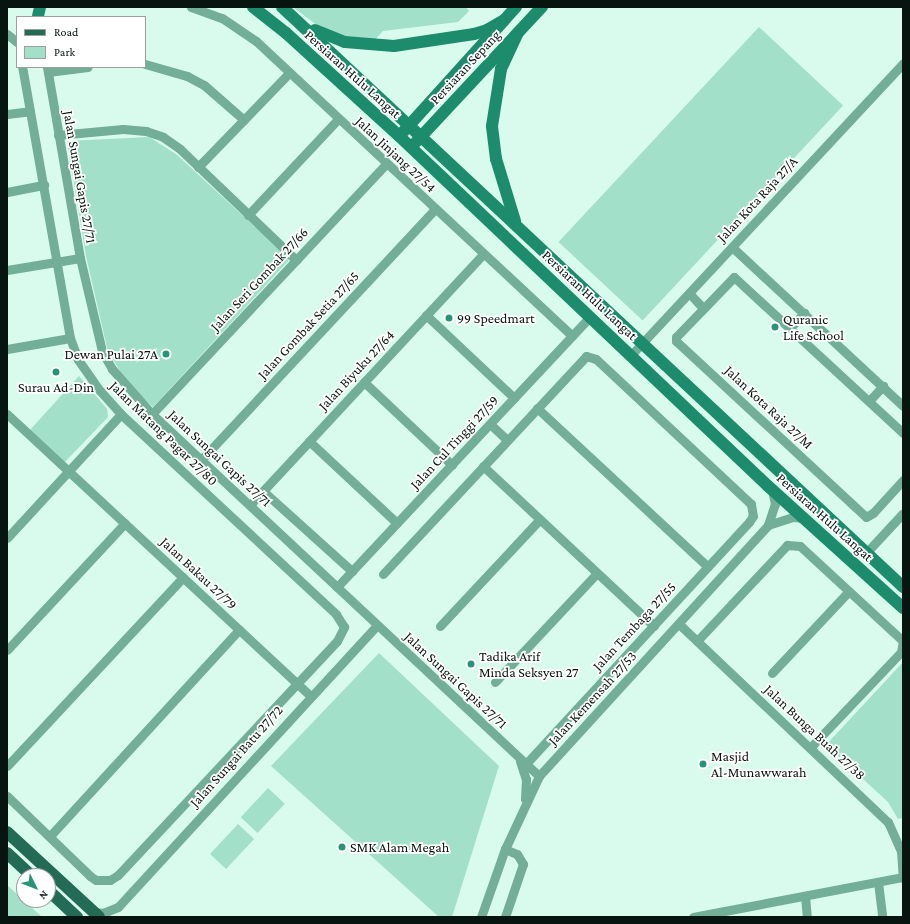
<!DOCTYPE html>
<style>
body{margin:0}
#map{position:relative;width:910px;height:924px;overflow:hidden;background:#d9fbed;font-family:"Crimson Pro",serif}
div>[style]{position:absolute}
.green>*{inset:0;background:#a2e0c9;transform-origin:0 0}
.street>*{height:9px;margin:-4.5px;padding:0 4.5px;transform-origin:4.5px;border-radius:4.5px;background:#72ae98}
.secondary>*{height:12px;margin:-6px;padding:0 6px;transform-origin:6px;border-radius:6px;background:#1d8c6d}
.primary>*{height:12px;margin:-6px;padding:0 6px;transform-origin:6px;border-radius:6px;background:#236b55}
.dots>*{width:11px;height:11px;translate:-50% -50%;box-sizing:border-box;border:2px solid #fff;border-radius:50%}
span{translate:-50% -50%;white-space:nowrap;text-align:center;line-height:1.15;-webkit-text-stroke:3.5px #fff;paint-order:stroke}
.street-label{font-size:14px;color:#081410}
.poi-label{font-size:14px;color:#081410}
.left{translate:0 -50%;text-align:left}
.right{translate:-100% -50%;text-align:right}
.frame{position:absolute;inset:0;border:8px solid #081410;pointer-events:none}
.legend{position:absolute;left:16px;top:16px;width:130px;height:52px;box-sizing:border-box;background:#fff;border:1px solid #9ca19f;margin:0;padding:5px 7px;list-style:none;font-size:12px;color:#081410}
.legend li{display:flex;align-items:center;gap:8px;height:20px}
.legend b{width:20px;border:1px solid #9ca19f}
.north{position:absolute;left:16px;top:868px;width:40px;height:40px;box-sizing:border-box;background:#fff;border:1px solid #9ca19f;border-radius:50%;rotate:133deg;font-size:11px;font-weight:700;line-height:16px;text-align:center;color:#081410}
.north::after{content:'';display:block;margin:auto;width:14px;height:18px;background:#279475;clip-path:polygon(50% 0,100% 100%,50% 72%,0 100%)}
</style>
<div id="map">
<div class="green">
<div style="clip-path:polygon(293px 7px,466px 7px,469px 11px,458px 22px,383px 31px,375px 40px,347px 38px,322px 29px)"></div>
<div style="left:759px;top:27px;width:115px;height:294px;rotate:43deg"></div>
<div style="clip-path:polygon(149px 137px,176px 154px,290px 259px,153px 407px,125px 381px,107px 348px,86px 256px,67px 141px)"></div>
<div style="clip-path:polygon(79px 376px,107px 409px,108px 417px,64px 463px,29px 431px)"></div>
<div style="clip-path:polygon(379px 653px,499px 766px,452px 917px,439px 917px,271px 766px)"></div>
<div style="clip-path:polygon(903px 662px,903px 818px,898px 819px,888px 802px,826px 745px)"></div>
<div style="left:268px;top:788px;width:23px;height:40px;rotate:43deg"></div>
<div style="left:238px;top:824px;width:22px;height:41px;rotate:43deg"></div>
<div style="clip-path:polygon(7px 885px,42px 917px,7px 917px)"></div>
</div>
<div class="street">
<div style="left:191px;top:7px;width:33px;rotate:20deg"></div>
<div style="left:222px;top:18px;width:41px;rotate:34.1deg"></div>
<div style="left:256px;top:41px;width:432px;rotate:43deg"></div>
<div style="left:7px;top:34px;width:13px;rotate:39deg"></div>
<div style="left:145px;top:64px;width:44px;rotate:15.9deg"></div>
<div style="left:187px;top:76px;width:19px;rotate:28deg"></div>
<div style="left:204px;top:85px;width:53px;rotate:41.2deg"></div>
<div style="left:47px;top:67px;width:194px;rotate:80.2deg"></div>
<div style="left:80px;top:258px;width:96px;rotate:76.7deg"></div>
<div style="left:102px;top:351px;width:21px;rotate:61deg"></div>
<div style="left:112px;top:369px;width:60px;rotate:48.4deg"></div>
<div style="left:152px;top:414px;width:530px;rotate:43.09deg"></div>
<div style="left:48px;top:72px;width:40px;rotate:-7.1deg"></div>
<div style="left:7px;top:114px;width:23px;rotate:-7deg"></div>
<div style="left:58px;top:135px;width:65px;rotate:-5.3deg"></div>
<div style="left:123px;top:129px;width:23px;rotate:5deg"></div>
<div style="left:146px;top:131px;width:18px;rotate:19deg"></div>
<div style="left:163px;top:137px;width:21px;rotate:35deg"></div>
<div style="left:180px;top:149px;width:161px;rotate:43.7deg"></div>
<div style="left:198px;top:167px;width:131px;rotate:-45.9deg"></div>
<div style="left:7px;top:192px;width:38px;rotate:-11deg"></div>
<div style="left:248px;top:215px;width:132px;rotate:-46.8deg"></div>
<div style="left:732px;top:247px;width:233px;rotate:42.9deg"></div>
<div style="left:7px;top:270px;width:74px;rotate:-9.3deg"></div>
<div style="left:689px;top:293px;width:21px;rotate:47deg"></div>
<div style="left:426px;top:315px;width:121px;rotate:43.3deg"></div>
<div style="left:790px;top:328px;width:21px;rotate:-47deg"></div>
<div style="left:7px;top:349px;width:64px;rotate:-9.9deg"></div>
<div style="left:632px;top:354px;width:398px;rotate:-47deg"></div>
<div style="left:364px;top:382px;width:121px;rotate:43.3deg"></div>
<div style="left:869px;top:401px;width:21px;rotate:-47deg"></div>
<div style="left:537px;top:408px;width:233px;rotate:42.9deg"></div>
<div style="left:7px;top:414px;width:414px;rotate:42.9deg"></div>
<div style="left:152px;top:414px;width:342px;rotate:-46.9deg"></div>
<div style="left:490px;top:424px;width:23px;rotate:43deg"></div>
<div style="left:903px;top:433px;width:230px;rotate:-137.3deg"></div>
<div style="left:734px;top:277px;width:83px;rotate:134deg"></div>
<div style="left:676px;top:337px;width:4px;rotate:90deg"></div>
<div style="left:676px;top:341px;width:259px;rotate:42.8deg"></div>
<div style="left:866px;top:517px;width:8px;rotate:-30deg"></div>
<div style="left:873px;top:513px;width:45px;rotate:-47.7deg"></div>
<div style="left:309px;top:441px;width:120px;rotate:43deg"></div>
<div style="left:201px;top:460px;width:343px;rotate:-47deg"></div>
<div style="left:483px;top:466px;width:234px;rotate:43.1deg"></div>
<div style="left:263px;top:491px;width:120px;rotate:42deg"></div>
<div style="left:250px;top:505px;width:342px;rotate:-47.1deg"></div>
<div style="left:768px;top:525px;width:26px;rotate:-18deg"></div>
<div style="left:793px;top:517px;width:12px;rotate:5deg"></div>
<div style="left:7px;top:538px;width:168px;rotate:-47.4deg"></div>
<div style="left:866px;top:553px;width:54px;rotate:-47.2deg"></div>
<div style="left:383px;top:574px;width:298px;rotate:-47deg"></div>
<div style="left:586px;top:356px;width:10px;rotate:17deg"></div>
<div style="left:596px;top:359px;width:212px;rotate:43.1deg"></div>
<div style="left:751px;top:504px;width:12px;rotate:81deg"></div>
<div style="left:753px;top:516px;width:7px;rotate:124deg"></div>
<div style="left:749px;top:522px;width:329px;rotate:132.7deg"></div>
<div style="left:337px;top:587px;width:371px;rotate:-46.9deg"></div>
<div style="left:679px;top:624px;width:288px;rotate:43.5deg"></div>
<div style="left:888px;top:822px;width:32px;rotate:66deg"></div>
<div style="left:901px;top:851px;width:27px;rotate:86deg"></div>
<div style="left:440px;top:626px;width:146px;rotate:-46.9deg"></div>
<div style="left:697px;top:641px;width:132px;rotate:-46.8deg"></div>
<div style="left:787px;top:545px;width:13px;rotate:4deg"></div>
<div style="left:800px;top:546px;width:140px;rotate:42.7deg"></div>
<div style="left:903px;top:641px;width:11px;rotate:100deg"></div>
<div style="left:901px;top:652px;width:131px;rotate:133.5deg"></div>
<div style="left:7px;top:650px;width:173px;rotate:-47.1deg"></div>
<div style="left:772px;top:673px;width:112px;rotate:-46.8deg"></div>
<div style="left:495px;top:682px;width:149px;rotate:-46.9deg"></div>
<div style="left:520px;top:761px;width:19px;rotate:72deg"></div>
<div style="left:526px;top:779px;width:20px;rotate:93deg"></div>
<div style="left:7px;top:766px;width:258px;rotate:-47deg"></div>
<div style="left:7px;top:796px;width:115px;rotate:43.9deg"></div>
<div style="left:90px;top:876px;width:7px;rotate:34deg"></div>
<div style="left:96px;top:880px;width:14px"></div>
<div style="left:110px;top:880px;width:9px;rotate:-32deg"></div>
<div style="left:118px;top:875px;width:320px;rotate:-46.9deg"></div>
<div style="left:337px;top:641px;width:16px;rotate:-63deg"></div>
<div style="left:344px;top:627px;width:15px;rotate:-122deg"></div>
<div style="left:336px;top:614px;width:294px;rotate:-137.1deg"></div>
<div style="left:121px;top:414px;width:31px;rotate:-132deg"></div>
<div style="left:100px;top:391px;width:39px;rotate:-125deg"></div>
<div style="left:78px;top:359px;width:22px;rotate:-111deg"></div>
<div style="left:70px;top:338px;width:275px;rotate:-100deg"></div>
<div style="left:50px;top:836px;width:280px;rotate:-47.5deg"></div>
<div style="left:505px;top:849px;width:13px;rotate:23deg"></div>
<div style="left:517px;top:854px;width:12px;rotate:59deg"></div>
<div style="left:523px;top:864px;width:56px;rotate:108.8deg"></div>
<div style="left:878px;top:882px;width:35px;rotate:83deg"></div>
<div style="left:805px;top:896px;width:21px;rotate:85deg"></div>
<div style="left:94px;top:912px;width:9px;rotate:6deg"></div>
<div style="left:103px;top:913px;width:16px;rotate:-22deg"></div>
<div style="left:118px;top:907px;width:383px;rotate:-47.4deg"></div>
<div style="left:481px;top:917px;width:72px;rotate:-70.6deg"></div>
<div style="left:505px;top:849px;width:81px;rotate:-65deg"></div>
<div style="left:539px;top:776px;width:340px;rotate:-47.6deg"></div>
<div style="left:768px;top:525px;width:22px;rotate:-72deg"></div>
<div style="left:775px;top:504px;width:14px;rotate:-102deg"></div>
<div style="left:693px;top:917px;width:214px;rotate:-10.8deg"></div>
</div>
<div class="secondary">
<div style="left:253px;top:7px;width:42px;rotate:38.2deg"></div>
<div style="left:286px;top:33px;width:153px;rotate:42.3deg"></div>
<div style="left:399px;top:136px;width:509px;rotate:43.49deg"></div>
<div style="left:768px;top:486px;width:182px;rotate:42.1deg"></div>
<div style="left:282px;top:7px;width:850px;rotate:43.04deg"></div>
<div style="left:38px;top:16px;width:9px;rotate:-77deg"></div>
<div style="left:315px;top:30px;width:32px;rotate:22deg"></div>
<div style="left:345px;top:42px;width:49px;rotate:4.7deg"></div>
<div style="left:394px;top:46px;width:81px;rotate:-8.5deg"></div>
<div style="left:474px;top:34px;width:14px;rotate:-17deg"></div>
<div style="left:487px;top:30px;width:20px;rotate:-30deg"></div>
<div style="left:404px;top:131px;width:167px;rotate:-47.9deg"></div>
<div style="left:416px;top:142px;width:185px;rotate:-47deg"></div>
<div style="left:515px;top:221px;width:65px;rotate:-107deg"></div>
<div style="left:496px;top:159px;width:33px;rotate:-97deg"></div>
<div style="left:492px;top:126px;width:58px;rotate:-81deg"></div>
<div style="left:501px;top:69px;width:38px;rotate:-65deg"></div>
</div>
<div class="primary">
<div style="left:7px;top:832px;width:125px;rotate:42.7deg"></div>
<div style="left:7px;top:853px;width:34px;rotate:43deg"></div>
<div style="left:48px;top:890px;width:40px;rotate:43deg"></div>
</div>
<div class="dots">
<div style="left:449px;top:318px;background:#279475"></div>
<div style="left:775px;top:327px;background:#279475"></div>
<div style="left:166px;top:354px;background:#279475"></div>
<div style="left:56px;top:372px;background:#279475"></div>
<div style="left:471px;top:664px;background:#279475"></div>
<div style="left:703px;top:764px;background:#279475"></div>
<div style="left:342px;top:847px;background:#279475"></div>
</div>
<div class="street-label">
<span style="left:465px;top:67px;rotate:-47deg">Persiaran Sepang</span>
<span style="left:353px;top:74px;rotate:42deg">Persiaran Hulu Langat</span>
<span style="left:396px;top:154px;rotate:43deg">Jalan Jinjang 27/54</span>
<span style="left:80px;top:177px;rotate:80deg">Jalan Sungai Gapis 27/71</span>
<span style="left:757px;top:199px;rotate:-47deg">Jalan Kota Raja 27/A</span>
<span style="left:259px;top:279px;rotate:-47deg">Jalan Seri Gombak 27/66</span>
<span style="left:590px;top:295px;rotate:43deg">Persiaran Hulu Langat</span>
<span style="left:308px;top:325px;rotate:-47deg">Jalan Gombak Setia 27/65</span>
<span style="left:356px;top:370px;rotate:-47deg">Jalan Biyuku 27/64</span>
<span style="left:769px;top:407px;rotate:43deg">Jalan Kota Raja 27/M</span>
<span style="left:164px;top:433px;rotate:44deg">Jalan Matang Pagar 27/80</span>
<span style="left:454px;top:442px;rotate:-47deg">Jalan Cul Tinggi 27/59</span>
<span style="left:220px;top:458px;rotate:43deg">Jalan Sungai Gapis 27/71</span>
<span style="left:825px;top:517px;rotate:42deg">Persiaran Hulu Langat</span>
<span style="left:199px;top:573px;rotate:43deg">Jalan Bakau 27/79</span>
<span style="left:634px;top:626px;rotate:-47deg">Jalan Tembaga 27/55</span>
<span style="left:456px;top:680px;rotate:43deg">Jalan Sungai Gapis 27/71</span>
<span style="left:592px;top:698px;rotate:-47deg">Jalan Kemensah 27/53</span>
<span style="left:815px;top:732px;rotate:43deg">Jalan Bunga Buah 27/38</span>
<span style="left:236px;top:756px;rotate:-48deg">Jalan Sungai Batu 27/72</span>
</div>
<div class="poi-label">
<span class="left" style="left:457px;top:318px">99 Speedmart</span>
<span class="left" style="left:783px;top:327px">Quranic<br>Life School</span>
<span class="right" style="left:158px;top:354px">Dewan Pulai 27A</span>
<span style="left:56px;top:387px">Surau Ad-Din</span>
<span class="left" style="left:479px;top:664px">Tadika Arif<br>Minda Seksyen 27</span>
<span class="left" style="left:711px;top:764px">Masjid<br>Al-Munawwarah</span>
<span class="left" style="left:350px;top:847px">SMK Alam Megah</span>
</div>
<div class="frame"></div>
<ul class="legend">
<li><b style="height:5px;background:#236b55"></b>Road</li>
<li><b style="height:11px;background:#a2e0c9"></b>Park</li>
</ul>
<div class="north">N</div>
</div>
